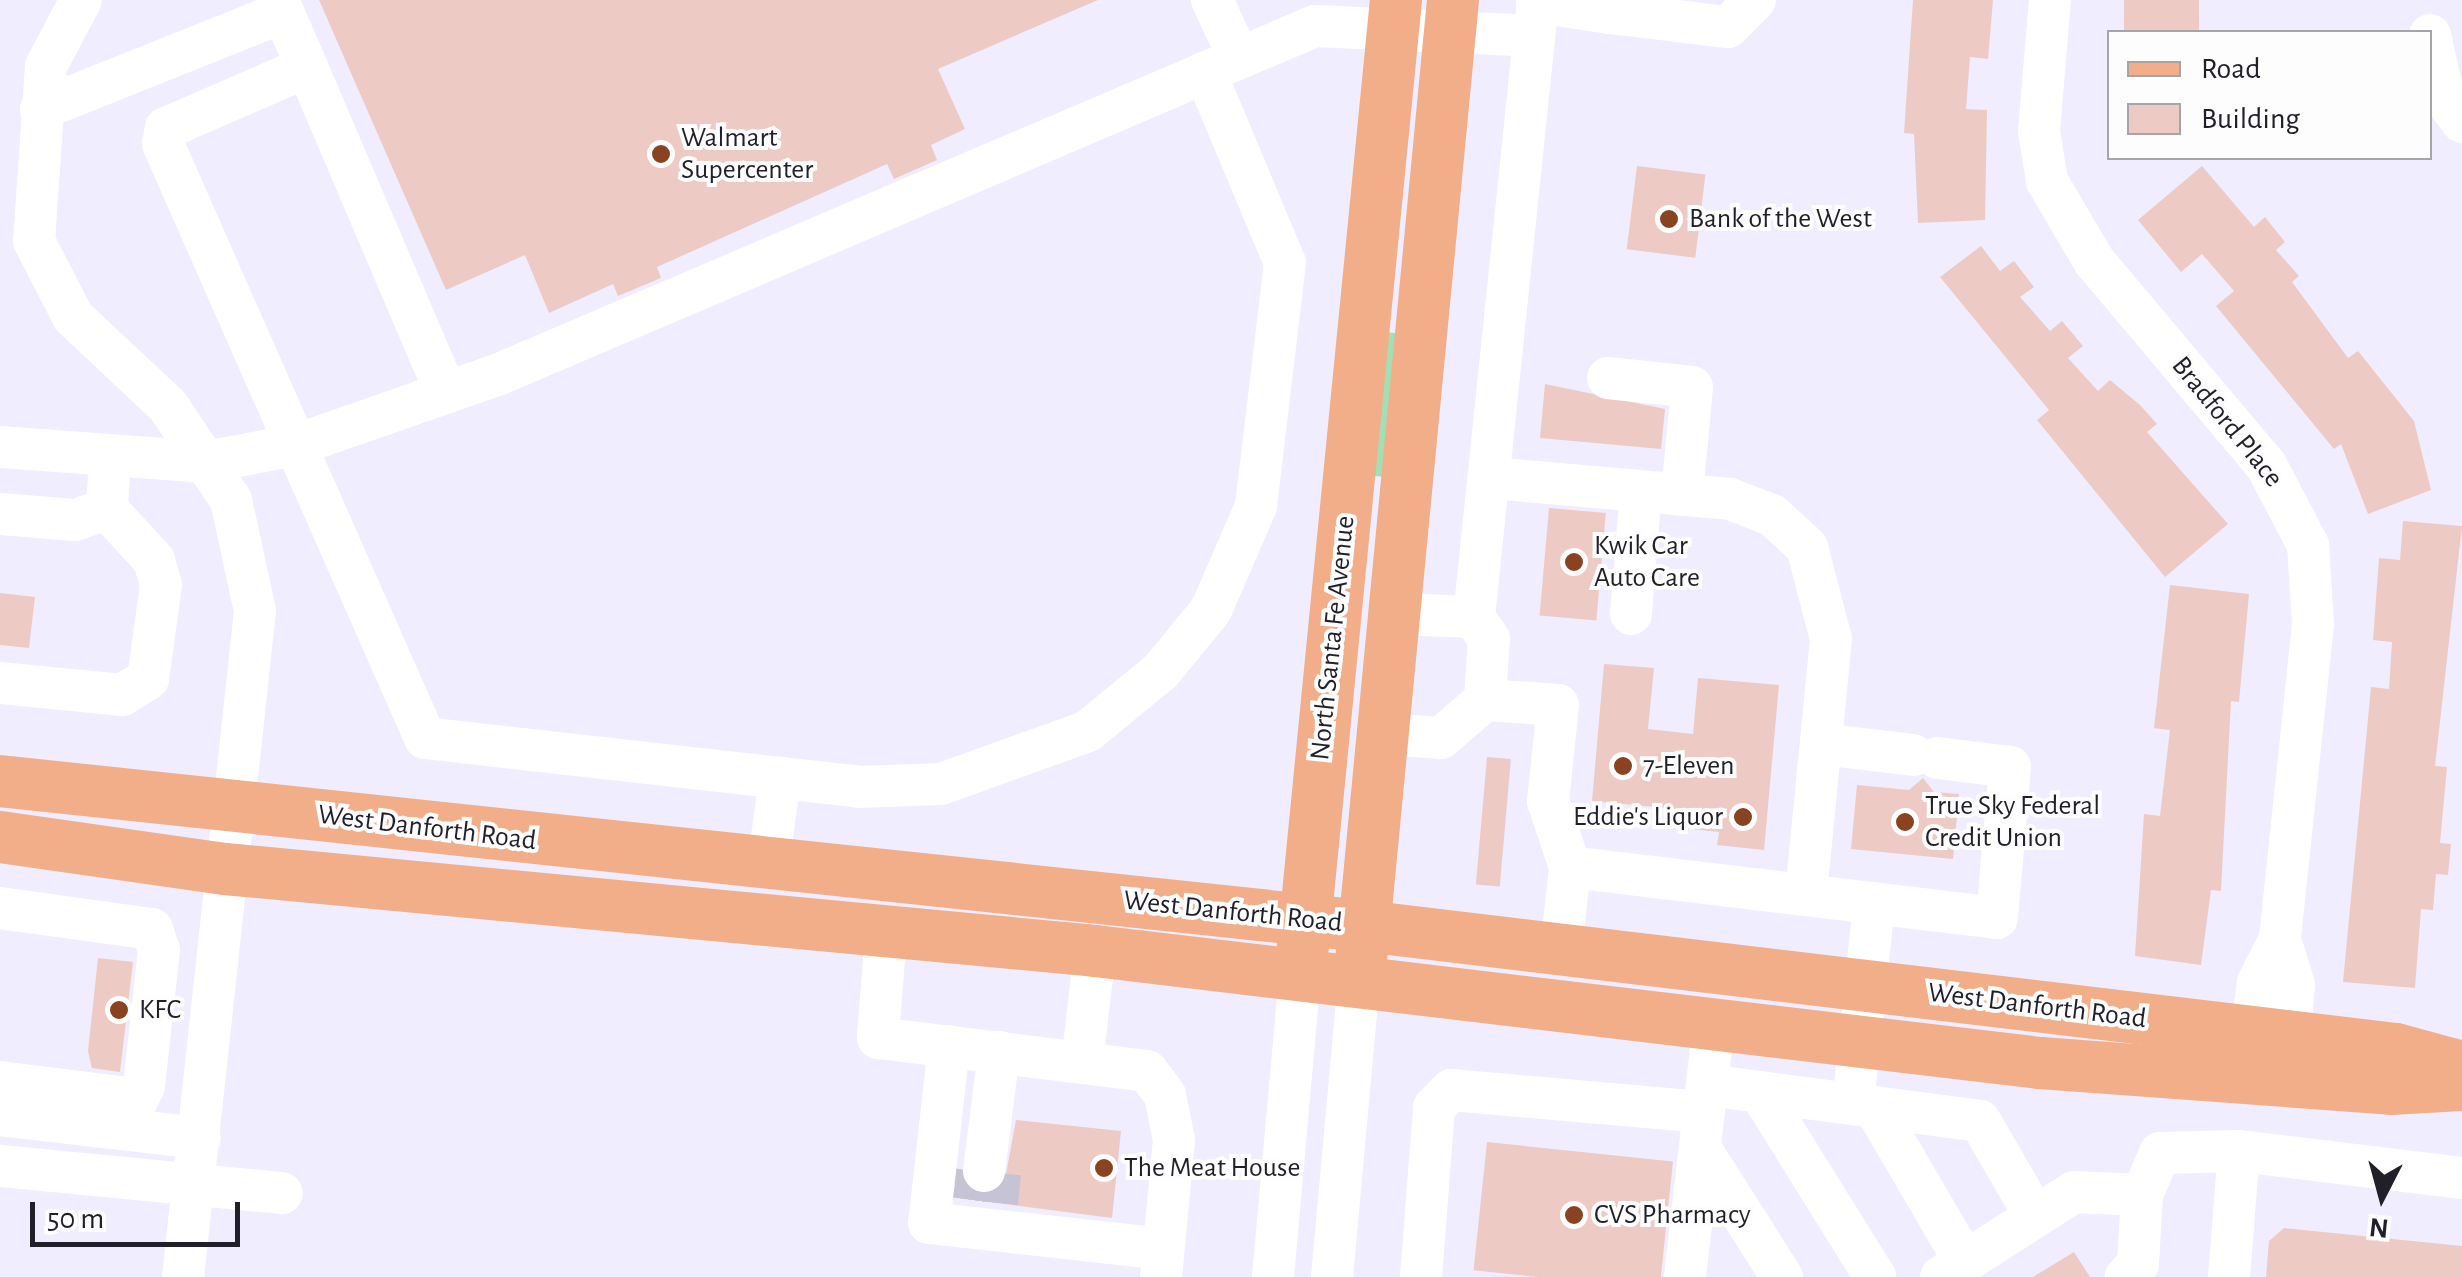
<!DOCTYPE html>
<style>
body{margin:0}
#map{position:relative;width:2462px;height:1277px;overflow:hidden;background:#efedff;font-family:"Alegreya Sans",sans-serif}
div>[style]{position:absolute}
.green>*{inset:0;background:#a3deb4;transform-origin:0 0}
.building>*{inset:0;background:#edcbc4;transform-origin:0 0}
.minor-tunnel>*{height:42px;margin-top:-21px;transform-origin:0;background:repeating-linear-gradient(90deg,#c6c4d4 0 42px,transparent 0 63px)}
.minor>*{height:42px;margin:-21px;padding:0 21px;transform-origin:21px;border-radius:21px;background:#fff}
.major>*{height:52px;margin:-26px;padding:0 26px;transform-origin:26px;border-radius:26px;background:#f1ae88}
.dots>*{width:28px;height:28px;translate:-50% -50%;box-sizing:border-box;border:5px solid #fdfdfd;border-radius:50%}
span{translate:-50% -50%;white-space:nowrap;text-align:center;line-height:1.15;-webkit-text-stroke:8px #fdfdfd;paint-order:stroke}
.poi-label{font-size:28px;color:#211f29}
.left{translate:0 -50%;text-align:left}
.right{translate:-100% -50%;text-align:right}
.street-label{font-size:28px;color:#211f29}
.legend{position:absolute;left:2107px;top:30px;width:325px;height:130px;box-sizing:border-box;background:#fdfdfd;border:2px solid #a5a4a8;margin:0;padding:12px 18px;list-style:none;font-size:30px;color:#211f29}
.legend li{display:flex;align-items:center;gap:20px;height:50px}
.legend b{width:50px;border:2px solid #a5a4a8}
.north{position:absolute;left:2332px;top:1147px;width:100px;height:100px;-webkit-text-stroke:8px #fdfdfd;paint-order:stroke;rotate:186deg;font-size:28px;font-weight:700;line-height:40px;text-align:center;color:#211f29}
.north::after{content:'';display:block;margin:auto;width:35px;height:45px;background:#211f29;clip-path:polygon(50% 0,100% 100%,50% 72%,0 100%)}
.scale{position:absolute;left:30px;top:1202px;width:210px;height:45px;box-sizing:border-box;border:5px solid #211f29;border-top:0;padding-left:12px;font-size:30px;line-height:35px;white-space:nowrap;color:#211f29;-webkit-text-stroke:8px #fdfdfd;paint-order:stroke}
</style>
<div id="map">
<div class="green">
<div style="left:1380px;top:332px;width:26px;height:144px;rotate:4deg"></div>
</div>
<div class="building">
<div style="clip-path:polygon(319px 0,1098px 0,938px 69px,965px 129px,931px 145px,937px 160px,894px 179px,887px 164px,657px 267px,661px 278px,618px 296px,613px 284px,549px 313px,525px 255px,446px 290px)"></div>
<div style="clip-path:polygon(1913px 0,1993px 0,1988px 59px,1970px 57px,1966px 109px,1987px 110px,1985px 220px,1918px 223px,1914px 134px,1904px 133px)"></div>
<div style="left:2124px;top:0;width:75px;height:32px"></div>
<div style="left:1637px;top:166px;width:69px;height:84px;rotate:7deg"></div>
<div style="clip-path:polygon(2202px 166px,2254px 227px,2265px 217px,2285px 242px,2276px 250px,2299px 276px,2292px 282px,2348px 358px,2358px 351px,2414px 421px,2431px 490px,2368px 514px,2341px 444px,2334px 449px,2216px 306px,2234px 291px,2202px 254px,2181px 272px,2138px 220px)"></div>
<div style="clip-path:polygon(1981px 246px,2000px 271px,2014px 261px,2034px 287px,2020px 297px,2050px 331px,2062px 321px,2083px 346px,2068px 358px,2098px 391px,2110px 380px,2140px 405px,2157px 424px,2147px 432px,2228px 524px,2165px 577px,2037px 420px,2049px 410px,1940px 277px)"></div>
<div style="clip-path:polygon(1545px 384px,1665px 409px,1661px 449px,1540px 438px)"></div>
<div style="left:1549px;top:508px;width:57px;height:108px;rotate:5deg"></div>
<div style="clip-path:polygon(2403px 521px,2462px 526px,2435px 766px,2447px 767px,2440px 843px,2451px 844px,2448px 875px,2436px 874px,2433px 910px,2421px 909px,2415px 988px,2343px 982px,2371px 687px,2389px 689px,2392px 642px,2373px 640px,2379px 558px,2400px 560px)"></div>
<div style="clip-path:polygon(2170px 585px,2249px 594px,2239px 702px,2231px 701px,2221px 891px,2211px 890px,2201px 965px,2135px 956px,2144px 814px,2160px 816px,2170px 730px,2154px 728px)"></div>
<div style="clip-path:polygon(0 593px,35px 597px,29px 648px,0 645px)"></div>
<div style="clip-path:polygon(1604px 664px,1654px 668px,1648px 729px,1693px 734px,1698px 678px,1779px 685px,1764px 850px,1717px 845px,1719px 832px,1684px 828px,1686px 810px,1592px 801px)"></div>
<div style="left:1487px;top:757px;width:24px;height:128px;rotate:5deg"></div>
<div style="clip-path:polygon(1923px 778px,1934px 792px,1959px 794px,1953px 859px,1851px 849px,1857px 785px,1909px 790px)"></div>
<div style="clip-path:polygon(98px 958px,133px 962px,120px 1072px,92px 1068px,88px 1051px)"></div>
<div style="clip-path:polygon(1016px 1120px,1121px 1131px,1112px 1218px,957px 1198px,960px 1173px,980px 1196px,1004px 1185px)"></div>
<div style="left:1487px;top:1142px;width:187px;height:129px;rotate:6deg"></div>
<div style="clip-path:polygon(2284px 1228px,2462px 1246px,2462px 1277px,2266px 1277px,2269px 1241px)"></div>
<div style="clip-path:polygon(2074px 1252px,2090px 1277px,2033px 1277px)"></div>
</div>
<div class="minor-tunnel">
<div style="left:964px;top:1199px;width:29px;rotate:-82deg"></div>
<div style="left:997px;top:1203px;width:30px;rotate:-84deg"></div>
</div>
<div class="minor">
<div style="left:81px;top:0;width:75px;rotate:117.9deg"></div>
<div style="left:46px;top:66px;width:175px;rotate:93.9deg"></div>
<div style="left:34px;top:241px;width:85px;rotate:62.8deg"></div>
<div style="left:73px;top:317px;width:130px;rotate:43.1deg"></div>
<div style="left:168px;top:406px;width:113px;rotate:56.2deg"></div>
<div style="left:231px;top:500px;width:114px;rotate:77.8deg"></div>
<div style="left:255px;top:611px;width:670px;rotate:96.17deg"></div>
<div style="left:1212px;top:0;width:62px;rotate:65.1deg"></div>
<div style="left:2050px;top:0;width:131px;rotate:94.8deg"></div>
<div style="left:2039px;top:131px;width:51px;rotate:80.9deg"></div>
<div style="left:2047px;top:181px;width:93px;rotate:59.6deg"></div>
<div style="left:2094px;top:261px;width:267px;rotate:49.9deg"></div>
<div style="left:2266px;top:465px;width:90px;rotate:62.3deg"></div>
<div style="left:2308px;top:545px;width:79px;rotate:86.4deg"></div>
<div style="left:2313px;top:624px;width:317px;rotate:96deg"></div>
<div style="left:2280px;top:939px;width:48px;rotate:117.1deg"></div>
<div style="left:2258px;top:982px;width:83px;rotate:97.6deg"></div>
<div style="left:1537px;top:2px;width:74px;rotate:8.6deg"></div>
<div style="left:1610px;top:13px;width:13px;rotate:-81deg"></div>
<div style="left:1610px;top:13px;width:119px;rotate:6.8deg"></div>
<div style="left:1728px;top:27px;width:38px;rotate:-45deg"></div>
<div style="left:2430px;top:35px;width:65px;rotate:77.5deg"></div>
<div style="left:2444px;top:98px;width:30px;rotate:53deg"></div>
<div style="left:41px;top:109px;width:261px;rotate:-21.8deg"></div>
<div style="left:283px;top:12px;width:60px;rotate:66.4deg"></div>
<div style="left:1608px;top:378px;width:84px;rotate:6.1deg"></div>
<div style="left:1692px;top:387px;width:108px;rotate:95.3deg"></div>
<div style="left:446px;top:393px;width:354px;rotate:-113.1deg"></div>
<div style="left:307px;top:67px;width:154px;rotate:156.6deg"></div>
<div style="left:166px;top:128px;width:16px;rotate:101deg"></div>
<div style="left:163px;top:144px;width:649px;rotate:66.2deg"></div>
<div style="left:425px;top:738px;width:437px;rotate:6.4deg"></div>
<div style="left:859px;top:787px;width:82px;rotate:-2.1deg"></div>
<div style="left:941px;top:784px;width:156px;rotate:-19.8deg"></div>
<div style="left:1088px;top:731px;width:94px;rotate:-39.4deg"></div>
<div style="left:1161px;top:671px;width:79px;rotate:-50.7deg"></div>
<div style="left:1211px;top:610px;width:113px;rotate:-66.6deg"></div>
<div style="left:1256px;top:506px;width:245px;rotate:-83.2deg"></div>
<div style="left:1285px;top:263px;width:207px;rotate:-112.7deg"></div>
<div style="left:0;top:447px;width:207px;rotate:4.2deg"></div>
<div style="left:206px;top:462px;width:92px;rotate:-10.7deg"></div>
<div style="left:296px;top:445px;width:213px;rotate:-19.2deg"></div>
<div style="left:497px;top:375px;width:889px;rotate:-23.11deg"></div>
<div style="left:1315px;top:26px;width:219px;rotate:2.6deg"></div>
<div style="left:1492px;top:478px;width:239px;rotate:5deg"></div>
<div style="left:1730px;top:499px;width:45px;rotate:20.9deg"></div>
<div style="left:1772px;top:515px;width:47px;rotate:42.4deg"></div>
<div style="left:1807px;top:547px;width:95px;rotate:75.4deg"></div>
<div style="left:1831px;top:639px;width:257px;rotate:95.6deg"></div>
<div style="left:0;top:514px;width:75px;rotate:4.6deg"></div>
<div style="left:75px;top:520px;width:34px;rotate:-19deg"></div>
<div style="left:1394px;top:614px;width:80px;rotate:2.1deg"></div>
<div style="left:1474px;top:617px;width:620px;rotate:-84.08deg"></div>
<div style="left:1631px;top:614px;width:123px;rotate:-85.4deg"></div>
<div style="left:1474px;top:617px;width:27px;rotate:56deg"></div>
<div style="left:1489px;top:639px;width:61px;rotate:93.8deg"></div>
<div style="left:0;top:683px;width:123px;rotate:5.6deg"></div>
<div style="left:122px;top:695px;width:31px;rotate:-32deg"></div>
<div style="left:148px;top:679px;width:95px;rotate:-82.1deg"></div>
<div style="left:161px;top:585px;width:26px;rotate:-106deg"></div>
<div style="left:154px;top:560px;width:69px;rotate:-132.7deg"></div>
<div style="left:107px;top:509px;width:50px;rotate:-86.6deg"></div>
<div style="left:1383px;top:734px;width:58px;rotate:3.9deg"></div>
<div style="left:1441px;top:738px;width:58px;rotate:-40.8deg"></div>
<div style="left:1485px;top:700px;width:73px;rotate:3.9deg"></div>
<div style="left:1558px;top:705px;width:97px;rotate:95.9deg"></div>
<div style="left:1548px;top:801px;width:70px;rotate:71.6deg"></div>
<div style="left:1821px;top:744px;width:93px;rotate:6.8deg"></div>
<div style="left:768px;top:866px;width:89px;rotate:-82.2deg"></div>
<div style="left:0;top:908px;width:153px;rotate:7.9deg"></div>
<div style="left:152px;top:929px;width:22px;rotate:72deg"></div>
<div style="left:159px;top:950px;width:137px;rotate:96.3deg"></div>
<div style="left:144px;top:1086px;width:48px;rotate:116deg"></div>
<div style="left:886px;top:933px;width:105px;rotate:94.4deg"></div>
<div style="left:878px;top:1038px;width:271px;rotate:7deg"></div>
<div style="left:1147px;top:1071px;width:30px;rotate:53deg"></div>
<div style="left:1165px;top:1095px;width:46px;rotate:78.7deg"></div>
<div style="left:1174px;top:1140px;width:138px;rotate:95.4deg"></div>
<div style="left:2280px;top:939px;width:48px;rotate:73.1deg"></div>
<div style="left:2294px;top:985px;width:82px;rotate:94.9deg"></div>
<div style="left:1561px;top:949px;width:82px;rotate:-83.7deg"></div>
<div style="left:1570px;top:867px;width:430px;rotate:6.8deg"></div>
<div style="left:1997px;top:918px;width:152px;rotate:-85.1deg"></div>
<div style="left:2010px;top:767px;width:73px;rotate:-172.9deg"></div>
<div style="left:949px;top:1046px;width:178px;rotate:96.4deg"></div>
<div style="left:929px;top:1223px;width:235px;rotate:6.3deg"></div>
<div style="left:1082px;top:1062px;width:112px;rotate:-83.3deg"></div>
<div style="left:0;top:1082px;width:135px;rotate:7.2deg"></div>
<div style="left:1707px;top:1085px;width:275px;rotate:7.5deg"></div>
<div style="left:1980px;top:1121px;width:110px;rotate:59.9deg"></div>
<div style="left:1760px;top:1092px;width:218px;rotate:58.1deg"></div>
<div style="left:1853px;top:1104px;width:202px;rotate:-84deg"></div>
<div style="left:1875px;top:1108px;width:178px;rotate:59.7deg"></div>
<div style="left:0;top:1115px;width:201px;rotate:6.6deg"></div>
<div style="left:1700px;top:1148px;width:153px;rotate:57.6deg"></div>
<div style="left:0;top:1166px;width:283px;rotate:5.5deg"></div>
<div style="left:984px;top:1171px;width:120px;rotate:-82.8deg"></div>
<div style="left:2142px;top:1195px;width:46px;rotate:-66.8deg"></div>
<div style="left:2160px;top:1153px;width:79px;rotate:-1.5deg"></div>
<div style="left:1273px;top:1277px;width:302px;rotate:-84.9deg"></div>
<div style="left:1332px;top:1277px;width:296px;rotate:-84.8deg"></div>
<div style="left:1421px;top:1277px;width:170px;rotate:-85.6deg"></div>
<div style="left:1434px;top:1107px;width:24px;rotate:-45deg"></div>
<div style="left:1451px;top:1090px;width:254px;rotate:5deg"></div>
<div style="left:1685px;top:1277px;width:255px;rotate:-83.5deg"></div>
<div style="left:1941px;top:1277px;width:158px;rotate:-32.6deg"></div>
<div style="left:2074px;top:1192px;width:68px;rotate:2.5deg"></div>
<div style="left:2142px;top:1195px;width:69px;rotate:93.3deg"></div>
<div style="left:2138px;top:1264px;width:18px;rotate:133deg"></div>
<div style="left:2229px;top:1277px;width:126px;rotate:-85.5deg"></div>
<div style="left:2239px;top:1151px;width:225px;rotate:6.9deg"></div>
</div>
<div class="major">
<div style="left:0;top:781px;width:1372px;rotate:6.07deg"></div>
<div style="left:1364px;top:926px;width:1039px;rotate:6.8deg"></div>
<div style="left:2396px;top:1049px;width:68px;rotate:15.3deg"></div>
<div style="left:0;top:837px;width:227px;rotate:8.1deg"></div>
<div style="left:225px;top:869px;width:874px;rotate:5.38deg"></div>
<div style="left:1095px;top:951px;width:952px;rotate:6.76deg"></div>
<div style="left:2040px;top:1063px;width:352px;rotate:4.2deg"></div>
<div style="left:2391px;top:1089px;width:71px;rotate:-3.2deg"></div>
<div style="left:1302px;top:955px;width:960px;rotate:-84.38deg"></div>
<div style="left:1361px;top:961px;width:965px;rotate:-84.53deg"></div>
</div>
<div class="dots">
<div style="left:661px;top:154px;background:#8a4321"></div>
<div style="left:1669px;top:219px;background:#8a4321"></div>
<div style="left:1574px;top:562px;background:#8a4321"></div>
<div style="left:1623px;top:766px;background:#8a4321"></div>
<div style="left:1743px;top:817px;background:#8a4321"></div>
<div style="left:1905px;top:822px;background:#8a4321"></div>
<div style="left:119px;top:1010px;background:#8a4321"></div>
<div style="left:1104px;top:1168px;background:#8a4321"></div>
<div style="left:1574px;top:1215px;background:#8a4321"></div>
</div>
<div class="poi-label">
<span class="left" style="left:681px;top:154px">Walmart<br>Supercenter</span>
<span class="left" style="left:1689px;top:219px">Bank of the West</span>
<span class="left" style="left:1594px;top:562px">Kwik Car<br>Auto Care</span>
<span class="left" style="left:1643px;top:766px">7-Eleven</span>
<span class="left" style="left:1925px;top:822px">True Sky Federal<br>Credit Union</span>
<span class="right" style="left:1723px;top:817px">Eddie's Liquor</span>
<span class="left" style="left:139px;top:1010px">KFC</span>
<span class="left" style="left:1124px;top:1168px">The Meat House</span>
<span class="left" style="left:1594px;top:1215px">CVS Pharmacy</span>
</div>
<div class="street-label">
<span style="left:2227px;top:422px;rotate:51deg">Bradford Place</span>
<span style="left:1333px;top:638px;rotate:-84deg">North Santa Fe Avenue</span>
<span style="left:427px;top:828px;rotate:7deg">West Danforth Road</span>
<span style="left:1233px;top:912px;rotate:6deg">West Danforth Road</span>
<span style="left:2037px;top:1006px;rotate:7deg">West Danforth Road</span>
</div>
<ul class="legend">
<li><b style="height:12px;background:#f1ae88"></b>Road</li>
<li><b style="height:28px;background:#edcbc4"></b>Building</li>
</ul>
<div class="north">N</div>
<div class="scale">50 m</div>
</div>
